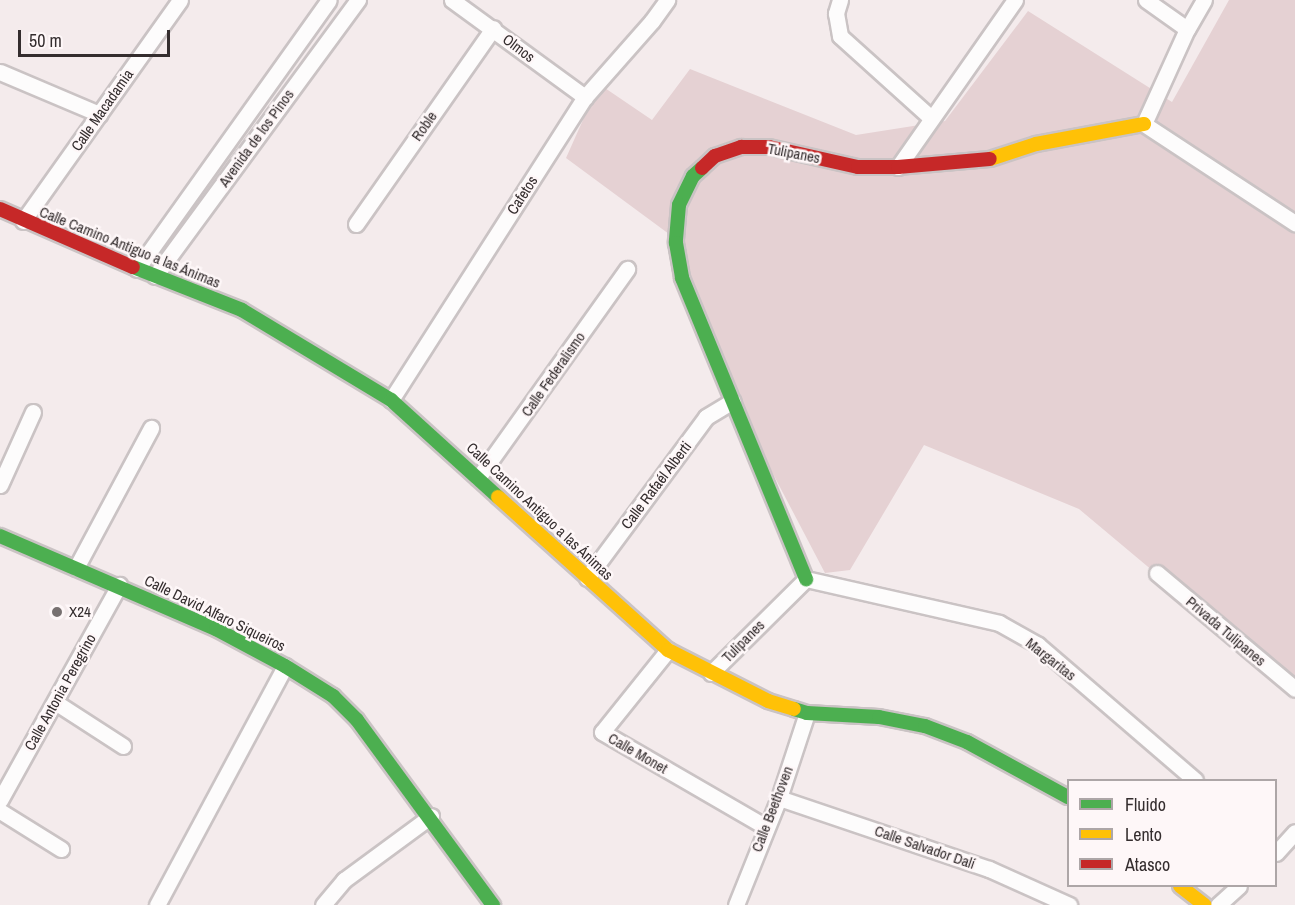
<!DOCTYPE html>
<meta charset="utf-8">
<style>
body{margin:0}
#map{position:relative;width:1295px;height:905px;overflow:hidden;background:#f4ebec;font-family:"Archivo Narrow",sans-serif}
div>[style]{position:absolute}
.green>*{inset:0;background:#e5d1d3}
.roads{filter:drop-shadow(2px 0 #cac3c4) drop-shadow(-2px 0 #cac3c4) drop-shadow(0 2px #cac3c4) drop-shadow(0 -2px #cac3c4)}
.street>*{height:15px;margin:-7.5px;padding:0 7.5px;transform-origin:7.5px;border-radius:7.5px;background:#fdfcfc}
.fast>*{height:14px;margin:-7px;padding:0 7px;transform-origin:7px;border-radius:7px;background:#4caf50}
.slow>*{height:14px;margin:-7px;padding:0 7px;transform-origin:7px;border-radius:7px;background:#ffc107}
.jam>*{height:14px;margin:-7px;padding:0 7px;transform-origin:7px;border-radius:7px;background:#c62828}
.dots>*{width:16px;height:16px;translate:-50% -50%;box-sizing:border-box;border:3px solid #fef7f8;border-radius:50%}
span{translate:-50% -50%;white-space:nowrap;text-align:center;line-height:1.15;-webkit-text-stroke:5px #fef7f8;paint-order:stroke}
.street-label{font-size:15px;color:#342d2e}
.poi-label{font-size:15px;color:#342d2e}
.left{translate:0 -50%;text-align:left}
.legend{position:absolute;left:1067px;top:779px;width:210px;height:108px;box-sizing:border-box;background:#fef7f8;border:2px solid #ada6a7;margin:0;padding:8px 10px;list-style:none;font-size:18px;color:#342d2e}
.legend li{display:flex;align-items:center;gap:12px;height:30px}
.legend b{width:30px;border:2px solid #ada6a7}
.scale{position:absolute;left:18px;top:30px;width:152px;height:27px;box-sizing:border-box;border:3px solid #342d2e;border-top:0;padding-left:8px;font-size:18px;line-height:21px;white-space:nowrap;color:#342d2e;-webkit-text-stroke:4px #fef7f8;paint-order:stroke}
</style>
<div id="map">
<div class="green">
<div style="clip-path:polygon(1229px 0,1295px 0,1295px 690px,1079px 509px,924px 445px,850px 570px,825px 573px,740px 411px,669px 234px,566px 158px,599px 84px,652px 120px,690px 69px,856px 135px,945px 121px,1028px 11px,1172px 102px)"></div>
</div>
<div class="roads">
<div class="street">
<div style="left:452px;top:0;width:165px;rotate:36.1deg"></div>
<div style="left:840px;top:0;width:14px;rotate:107deg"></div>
<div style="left:836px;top:13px;width:23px;rotate:80deg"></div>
<div style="left:840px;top:36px;width:122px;rotate:42deg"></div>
<div style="left:1146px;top:0;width:50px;rotate:35.3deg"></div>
<div style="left:1204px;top:0;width:34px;rotate:120deg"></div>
<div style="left:1187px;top:29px;width:104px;rotate:114.4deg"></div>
<div style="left:1144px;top:124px;width:181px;rotate:33.3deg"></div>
<div style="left:0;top:72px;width:108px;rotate:23deg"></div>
<div style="left:898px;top:167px;width:204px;rotate:-55deg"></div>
<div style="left:23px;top:221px;width:271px;rotate:-54.6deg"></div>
<div style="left:356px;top:224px;width:239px;rotate:-55deg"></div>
<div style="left:137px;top:269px;width:330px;rotate:-54.5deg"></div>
<div style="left:155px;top:276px;width:343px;rotate:-53.7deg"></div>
<div style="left:391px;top:400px;width:360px;rotate:-57.4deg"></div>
<div style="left:585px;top:97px;width:101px;rotate:-48.6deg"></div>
<div style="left:652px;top:21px;width:26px;rotate:-54deg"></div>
<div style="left:478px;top:478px;width:257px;rotate:-54.5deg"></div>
<div style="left:0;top:485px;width:80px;rotate:-65.7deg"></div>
<div style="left:76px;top:568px;width:159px;rotate:-61.8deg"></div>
<div style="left:1157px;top:573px;width:180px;rotate:40deg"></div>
<div style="left:587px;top:578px;width:200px;rotate:-53.5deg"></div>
<div style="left:706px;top:417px;width:31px;rotate:-31deg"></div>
<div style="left:668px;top:650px;width:105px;rotate:128.8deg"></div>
<div style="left:602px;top:732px;width:190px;rotate:30.1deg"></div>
<div style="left:711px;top:673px;width:134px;rotate:-44.7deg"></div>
<div style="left:806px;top:579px;width:198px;rotate:12.8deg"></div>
<div style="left:999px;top:623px;width:45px;rotate:29.4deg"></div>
<div style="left:1038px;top:645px;width:207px;rotate:40.7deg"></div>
<div style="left:55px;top:702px;width:81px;rotate:32.9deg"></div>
<div style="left:779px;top:798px;width:222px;rotate:18.7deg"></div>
<div style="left:989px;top:869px;width:88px;rotate:24.2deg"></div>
<div style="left:0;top:800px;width:246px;rotate:-61deg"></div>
<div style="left:0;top:811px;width:72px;rotate:31.9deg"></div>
<div style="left:1276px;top:853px;width:28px;rotate:-48deg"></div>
<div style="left:157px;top:905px;width:271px;rotate:-61.8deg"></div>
<div style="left:323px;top:905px;width:33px;rotate:-50deg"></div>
<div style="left:344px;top:880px;width:108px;rotate:-36.3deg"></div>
<div style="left:736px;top:905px;width:115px;rotate:-68.1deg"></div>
<div style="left:779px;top:798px;width:89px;rotate:-71.8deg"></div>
<div style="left:1218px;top:905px;width:28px;rotate:-42deg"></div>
</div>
<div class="fast">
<div style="left:702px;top:168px;width:12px;rotate:138deg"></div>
<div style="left:693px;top:176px;width:32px;rotate:116deg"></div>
<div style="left:679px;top:205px;width:38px;rotate:95deg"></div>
<div style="left:676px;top:243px;width:36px;rotate:80deg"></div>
<div style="left:682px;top:278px;width:326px;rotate:67.6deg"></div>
<div style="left:133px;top:267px;width:117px;rotate:21.5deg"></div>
<div style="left:242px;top:310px;width:174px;rotate:31.1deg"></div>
<div style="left:391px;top:400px;width:144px;rotate:42.2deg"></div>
<div style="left:0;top:536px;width:235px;rotate:23.3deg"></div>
<div style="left:216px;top:629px;width:78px;rotate:28.2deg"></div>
<div style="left:285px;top:666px;width:57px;rotate:32deg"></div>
<div style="left:333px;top:696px;width:34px;rotate:45deg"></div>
<div style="left:357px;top:720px;width:230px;rotate:53.7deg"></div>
<div style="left:794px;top:709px;width:14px;rotate:17deg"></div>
<div style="left:807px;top:713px;width:72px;rotate:3.2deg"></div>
<div style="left:879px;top:717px;width:47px;rotate:11.1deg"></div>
<div style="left:925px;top:726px;width:45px;rotate:20.9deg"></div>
<div style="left:967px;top:742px;width:115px;rotate:28.6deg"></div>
</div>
<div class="slow">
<div style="left:990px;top:159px;width:48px;rotate:-18.1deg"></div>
<div style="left:1036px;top:144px;width:110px;rotate:-10.5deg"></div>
<div style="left:498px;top:497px;width:229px;rotate:42deg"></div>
<div style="left:668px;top:650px;width:112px;rotate:27deg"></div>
<div style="left:768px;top:701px;width:27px;rotate:17deg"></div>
<div style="left:1180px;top:886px;width:31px;rotate:38deg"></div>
</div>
<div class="jam">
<div style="left:702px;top:168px;width:18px;rotate:-43deg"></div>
<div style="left:715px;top:156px;width:28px;rotate:-19deg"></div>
<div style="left:741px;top:147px;width:28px"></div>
<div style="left:769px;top:147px;width:91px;rotate:12.7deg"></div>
<div style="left:858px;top:167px;width:40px"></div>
<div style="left:898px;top:167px;width:92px;rotate:-5deg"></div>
<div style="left:0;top:209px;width:145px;rotate:23.6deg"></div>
</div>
</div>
<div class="dots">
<div style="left:57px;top:612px;background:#777070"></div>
</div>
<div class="street-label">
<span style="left:519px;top:48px;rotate:37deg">Olmos</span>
<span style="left:102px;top:110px;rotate:-55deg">Calle Macadamia</span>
<span style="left:424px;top:126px;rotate:-55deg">Roble</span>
<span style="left:256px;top:138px;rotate:-54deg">Avenida de los Pinos</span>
<span style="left:794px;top:153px;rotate:11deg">Tulipanes</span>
<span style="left:522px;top:195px;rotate:-57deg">Cafetos</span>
<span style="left:130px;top:247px;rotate:22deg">Calle Camino Antiguo a las Ánimas</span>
<span style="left:553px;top:374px;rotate:-55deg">Calle Federalismo</span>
<span style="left:656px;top:485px;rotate:-53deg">Calle Rafaél Alberti</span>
<span style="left:540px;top:511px;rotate:43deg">Calle Camino Antiguo a las Ánimas</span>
<span style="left:215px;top:613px;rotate:26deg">Calle David Alfaro Siqueiros</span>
<span style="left:1226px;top:631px;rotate:40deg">Privada Tulipanes</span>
<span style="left:743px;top:641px;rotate:-45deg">Tulipanes</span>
<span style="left:1051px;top:659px;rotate:38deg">Margaritas</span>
<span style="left:60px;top:692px;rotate:-61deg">Calle Antonia Peregrino</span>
<span style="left:638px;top:753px;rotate:30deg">Calle Monet</span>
<span style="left:772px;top:809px;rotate:-69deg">Calle Beethoven</span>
<span style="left:925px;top:847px;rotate:19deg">Calle Salvador Dalí</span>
</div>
<div class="poi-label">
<span class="left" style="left:69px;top:612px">X24</span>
</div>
<ul class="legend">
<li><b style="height:8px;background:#4caf50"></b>Fluido</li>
<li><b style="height:8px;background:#ffc107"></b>Lento</li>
<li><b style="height:8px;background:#c62828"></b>Atasco</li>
</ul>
<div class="scale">50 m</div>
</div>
